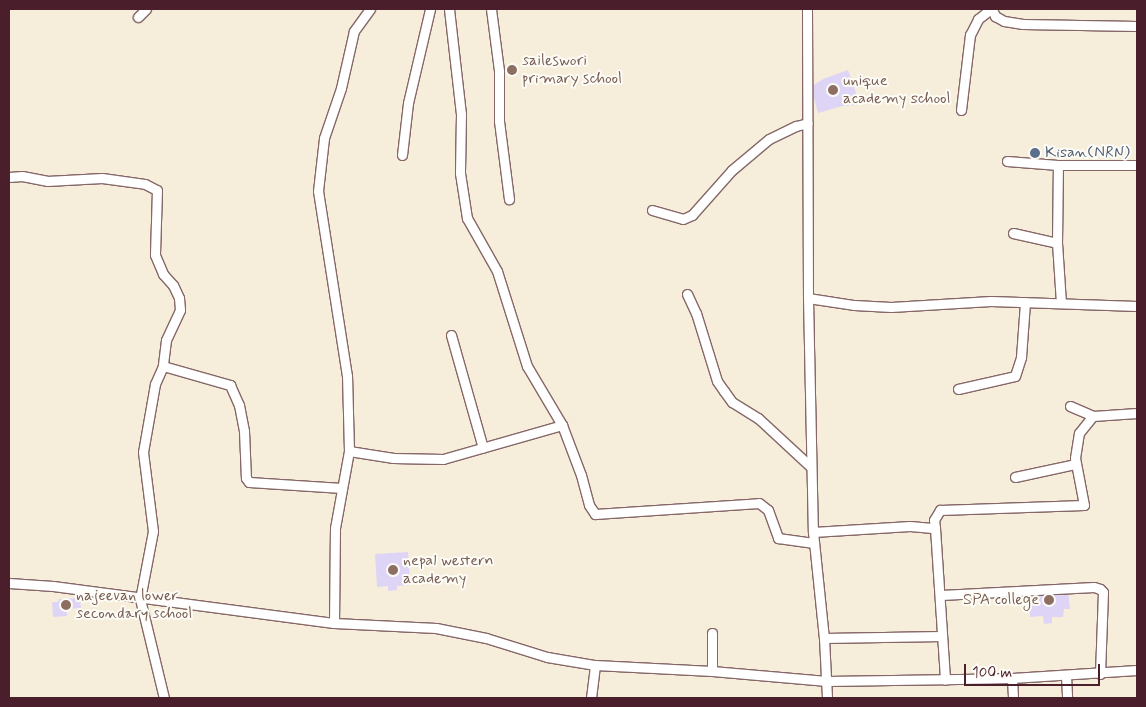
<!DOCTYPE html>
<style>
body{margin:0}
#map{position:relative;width:1146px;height:707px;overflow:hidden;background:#f6edda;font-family:Mynerve,sans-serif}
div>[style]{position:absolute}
.built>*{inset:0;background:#ded5f6}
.roads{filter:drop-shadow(1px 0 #866768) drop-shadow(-1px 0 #866768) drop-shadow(0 1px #866768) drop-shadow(0 -1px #866768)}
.street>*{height:9px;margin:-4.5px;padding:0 4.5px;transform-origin:4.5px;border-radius:4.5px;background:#fff}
.dots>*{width:14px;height:14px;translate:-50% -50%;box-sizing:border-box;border:2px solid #fdfcf7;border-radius:50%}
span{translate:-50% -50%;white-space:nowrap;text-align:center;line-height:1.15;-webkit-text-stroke:4px #fdfcf7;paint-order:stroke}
.education-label{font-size:16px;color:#785e54}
.left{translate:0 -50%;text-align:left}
.right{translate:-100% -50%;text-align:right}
.service-label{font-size:16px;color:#4e5e75}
.frame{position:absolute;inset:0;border:10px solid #4a1f2b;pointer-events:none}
.scale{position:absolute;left:964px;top:664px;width:136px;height:22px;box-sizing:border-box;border:2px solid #4a1f2b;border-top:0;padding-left:6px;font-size:15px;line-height:18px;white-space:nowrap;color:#4a1f2b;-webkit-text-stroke:4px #fdfcf7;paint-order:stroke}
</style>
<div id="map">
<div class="built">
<div style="clip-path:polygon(848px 70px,856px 93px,863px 104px,842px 106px,818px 113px,811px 87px,823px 79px)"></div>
<div style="clip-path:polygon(408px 552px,410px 585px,397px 586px,397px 590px,388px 591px,388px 586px,377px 587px,375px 554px)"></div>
<div style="clip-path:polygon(1068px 590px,1070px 609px,1064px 609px,1063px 617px,1052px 617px,1052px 623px,1044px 624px,1043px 616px,1030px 617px,1030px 592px)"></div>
<div style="clip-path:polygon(80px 598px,81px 608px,67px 609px,67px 616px,53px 617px,52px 602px,58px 602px,59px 599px)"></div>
</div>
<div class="roads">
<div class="street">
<div style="left:449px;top:9px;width:106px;rotate:83.5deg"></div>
<div style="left:461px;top:114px;width:59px;rotate:91deg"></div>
<div style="left:460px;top:173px;width:46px;rotate:81.2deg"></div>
<div style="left:467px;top:218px;width:61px;rotate:60.5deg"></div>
<div style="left:497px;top:271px;width:100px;rotate:72.5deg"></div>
<div style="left:527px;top:366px;width:69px;rotate:59.3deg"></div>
<div style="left:562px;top:425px;width:53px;rotate:69.2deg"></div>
<div style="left:581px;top:475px;width:31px;rotate:75deg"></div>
<div style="left:589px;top:505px;width:11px;rotate:56deg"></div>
<div style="left:595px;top:514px;width:164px;rotate:-3.8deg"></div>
<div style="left:759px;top:503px;width:11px;rotate:38deg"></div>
<div style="left:768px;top:510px;width:30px;rotate:70deg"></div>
<div style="left:778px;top:538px;width:36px;rotate:8deg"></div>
<div style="left:491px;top:9px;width:63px;rotate:82.6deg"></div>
<div style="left:499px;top:71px;width:50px;rotate:90deg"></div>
<div style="left:499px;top:121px;width:79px;rotate:82.7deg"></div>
<div style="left:807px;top:9px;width:289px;rotate:89.8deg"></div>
<div style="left:808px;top:298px;width:234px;rotate:88.8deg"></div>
<div style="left:813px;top:532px;width:107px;rotate:84.1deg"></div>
<div style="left:824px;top:638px;width:60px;rotate:87.1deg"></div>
<div style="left:992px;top:9px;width:8px;rotate:67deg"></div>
<div style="left:995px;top:16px;width:10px;rotate:29deg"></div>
<div style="left:1004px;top:21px;width:19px;rotate:9deg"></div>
<div style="left:1023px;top:24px;width:114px;rotate:1deg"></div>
<div style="left:138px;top:17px;width:11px;rotate:-45deg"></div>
<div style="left:961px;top:110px;width:76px;rotate:-83.2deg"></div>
<div style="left:970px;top:35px;width:18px;rotate:-63deg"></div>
<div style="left:978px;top:19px;width:16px;rotate:-38deg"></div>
<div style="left:402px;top:155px;width:52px;rotate:-83.4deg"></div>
<div style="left:408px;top:103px;width:97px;rotate:-76.8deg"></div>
<div style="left:1007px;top:161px;width:51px;rotate:4.5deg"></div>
<div style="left:9px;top:177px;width:13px;rotate:-4deg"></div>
<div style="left:22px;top:176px;width:25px;rotate:11deg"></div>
<div style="left:47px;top:181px;width:55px;rotate:-3.1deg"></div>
<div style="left:102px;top:178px;width:43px;rotate:7.9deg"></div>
<div style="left:145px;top:184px;width:13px;rotate:27deg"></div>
<div style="left:157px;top:190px;width:65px;rotate:91.8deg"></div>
<div style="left:155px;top:255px;width:21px;rotate:67deg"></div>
<div style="left:163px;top:274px;width:15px;rotate:48deg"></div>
<div style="left:173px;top:285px;width:14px;rotate:65deg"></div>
<div style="left:179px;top:298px;width:12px;rotate:85deg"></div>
<div style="left:180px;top:310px;width:33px;rotate:115deg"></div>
<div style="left:166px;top:340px;width:26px;rotate:97deg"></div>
<div style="left:163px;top:366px;width:20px;rotate:114deg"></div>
<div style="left:155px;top:384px;width:69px;rotate:100deg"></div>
<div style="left:143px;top:452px;width:80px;rotate:82.8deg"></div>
<div style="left:153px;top:531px;width:69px;rotate:100.8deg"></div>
<div style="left:140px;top:599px;width:102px;rotate:76.4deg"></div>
<div style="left:652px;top:210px;width:32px;rotate:16deg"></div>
<div style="left:683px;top:219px;width:10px;rotate:-24deg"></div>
<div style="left:692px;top:215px;width:60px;rotate:-48.4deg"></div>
<div style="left:732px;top:170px;width:48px;rotate:-40deg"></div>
<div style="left:769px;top:139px;width:30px;rotate:-26deg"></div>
<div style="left:796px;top:126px;width:12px;rotate:-14deg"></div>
<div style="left:1013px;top:233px;width:45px;rotate:12.8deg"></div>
<div style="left:687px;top:294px;width:21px;rotate:65deg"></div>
<div style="left:696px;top:313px;width:71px;rotate:72.8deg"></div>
<div style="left:717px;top:381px;width:12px;rotate:55deg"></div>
<div style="left:724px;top:391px;width:14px;rotate:54deg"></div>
<div style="left:732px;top:402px;width:31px;rotate:32deg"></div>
<div style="left:758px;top:418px;width:72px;rotate:42.8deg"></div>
<div style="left:808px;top:298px;width:47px;rotate:8.7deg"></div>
<div style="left:854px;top:305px;width:37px;rotate:3deg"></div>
<div style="left:891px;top:307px;width:100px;rotate:-3.4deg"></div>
<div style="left:991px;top:301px;width:146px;rotate:2deg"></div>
<div style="left:1061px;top:303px;width:60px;rotate:-93.8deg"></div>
<div style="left:1057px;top:243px;width:78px;rotate:-89.3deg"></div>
<div style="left:1058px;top:165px;width:79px"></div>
<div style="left:451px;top:335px;width:117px;rotate:74.2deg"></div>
<div style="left:163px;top:366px;width:70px;rotate:15.8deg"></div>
<div style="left:230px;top:385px;width:22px;rotate:66deg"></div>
<div style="left:239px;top:405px;width:26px;rotate:79deg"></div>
<div style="left:244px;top:431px;width:47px;rotate:87.6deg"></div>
<div style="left:246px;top:478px;width:5px;rotate:53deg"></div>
<div style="left:249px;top:482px;width:93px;rotate:3.7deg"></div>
<div style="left:958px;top:389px;width:58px;rotate:-12.8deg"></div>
<div style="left:1015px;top:376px;width:20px;rotate:-72deg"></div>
<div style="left:1021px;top:357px;width:55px;rotate:-85.8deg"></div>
<div style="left:1070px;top:406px;width:25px;rotate:23deg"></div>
<div style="left:1093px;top:416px;width:44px;rotate:-3.9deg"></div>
<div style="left:349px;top:451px;width:45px;rotate:9deg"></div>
<div style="left:393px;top:458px;width:50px;rotate:1.1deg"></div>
<div style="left:443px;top:459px;width:124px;rotate:-15.9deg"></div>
<div style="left:1015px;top:477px;width:61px;rotate:-12.2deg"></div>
<div style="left:935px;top:528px;width:8px;rotate:-97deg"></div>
<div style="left:934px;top:520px;width:12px;rotate:-59deg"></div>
<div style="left:940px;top:510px;width:144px;rotate:-2deg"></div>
<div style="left:1084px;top:505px;width:48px;rotate:-100.8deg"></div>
<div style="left:1075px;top:458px;width:25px;rotate:-81deg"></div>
<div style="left:1079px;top:433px;width:22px;rotate:-51deg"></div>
<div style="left:813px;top:532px;width:97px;rotate:-3.5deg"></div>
<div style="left:910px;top:526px;width:25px;rotate:5deg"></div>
<div style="left:935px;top:528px;width:152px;rotate:86.2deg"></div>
<div style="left:9px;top:583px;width:44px;rotate:3.9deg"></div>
<div style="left:53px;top:586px;width:283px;rotate:7.5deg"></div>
<div style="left:334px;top:623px;width:102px;rotate:2.8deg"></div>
<div style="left:436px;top:628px;width:51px;rotate:11.3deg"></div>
<div style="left:486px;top:638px;width:64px;rotate:17.3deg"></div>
<div style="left:547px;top:657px;width:49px;rotate:9.5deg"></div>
<div style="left:595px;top:665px;width:117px;rotate:2.9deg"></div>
<div style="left:712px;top:671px;width:115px;rotate:5deg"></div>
<div style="left:827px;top:681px;width:185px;rotate:-0.9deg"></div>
<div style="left:1012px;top:678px;width:125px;rotate:-3.7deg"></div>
<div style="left:941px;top:595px;width:153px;rotate:-3deg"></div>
<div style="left:1094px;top:587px;width:6px;rotate:18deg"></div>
<div style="left:1100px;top:589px;width:4px;rotate:45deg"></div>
<div style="left:1103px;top:592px;width:82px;rotate:92.1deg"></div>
<div style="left:334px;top:623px;width:95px;rotate:-89.4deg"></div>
<div style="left:335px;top:528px;width:78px;rotate:-79.7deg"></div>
<div style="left:349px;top:451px;width:75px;rotate:-91.5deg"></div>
<div style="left:347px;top:376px;width:187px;rotate:-98.9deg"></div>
<div style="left:318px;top:191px;width:53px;rotate:-83.5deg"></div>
<div style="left:324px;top:138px;width:53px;rotate:-71.2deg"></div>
<div style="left:341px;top:88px;width:58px;rotate:-77.2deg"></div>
<div style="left:354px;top:31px;width:27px;rotate:-54deg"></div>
<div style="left:824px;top:638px;width:118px;rotate:-1deg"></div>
<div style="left:712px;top:671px;width:38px;rotate:-90deg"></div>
<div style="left:1066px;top:676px;width:22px;rotate:87deg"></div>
<div style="left:1012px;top:678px;width:20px;rotate:87deg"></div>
<div style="left:591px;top:698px;width:33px;rotate:-83deg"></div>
</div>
</div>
<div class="dots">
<div style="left:512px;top:70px;background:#8d6e63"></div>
<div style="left:833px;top:90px;background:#8d6e63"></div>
<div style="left:1035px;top:153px;background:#5c6f8a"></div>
<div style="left:393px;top:570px;background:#8d6e63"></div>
<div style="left:1049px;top:600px;background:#8d6e63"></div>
<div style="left:66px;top:605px;background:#8d6e63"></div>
</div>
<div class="education-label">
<span class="left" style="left:522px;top:70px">saileswori<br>primary school</span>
<span class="left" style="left:843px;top:90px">unique<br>academy school</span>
<span class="left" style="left:403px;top:570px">nepal western<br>academy</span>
<span class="left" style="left:76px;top:605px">najeevan lower<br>secondary school</span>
<span class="right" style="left:1039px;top:600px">SPA college</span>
</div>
<div class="service-label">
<span class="left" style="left:1045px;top:153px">Kisan(NRN)</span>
</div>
<div class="frame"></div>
<div class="scale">100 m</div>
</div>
